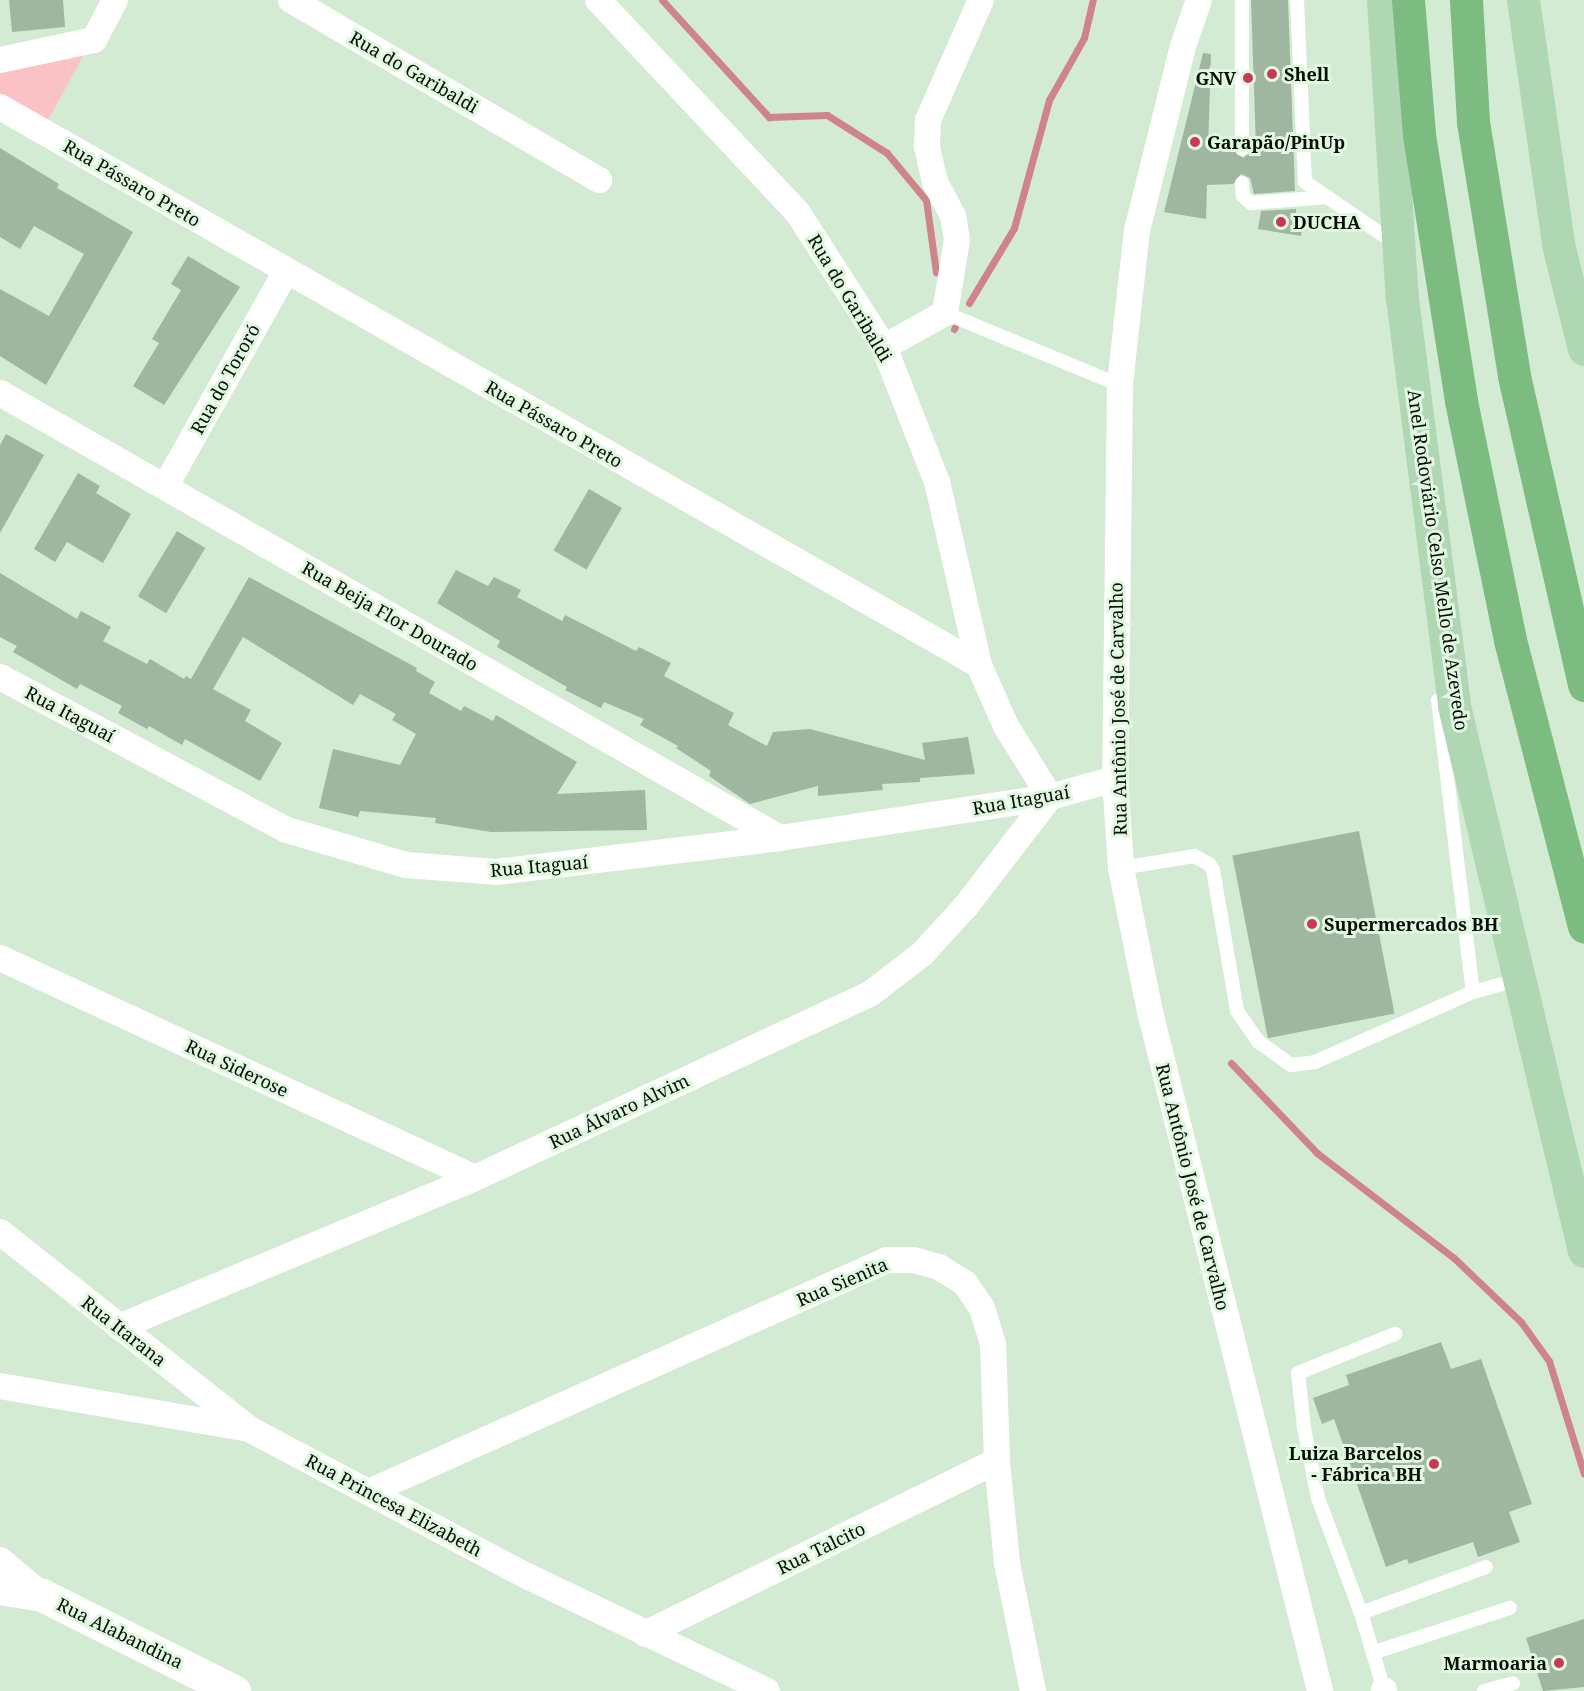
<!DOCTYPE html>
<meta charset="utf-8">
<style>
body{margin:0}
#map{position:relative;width:1584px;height:1691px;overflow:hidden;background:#d3ead3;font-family:"Noto Serif",serif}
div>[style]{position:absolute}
.green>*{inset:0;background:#fbc2c6}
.stream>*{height:7px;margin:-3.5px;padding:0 3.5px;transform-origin:3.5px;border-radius:3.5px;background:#cf838b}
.building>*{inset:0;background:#9fb6a0;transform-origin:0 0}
.service>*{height:14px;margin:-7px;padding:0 7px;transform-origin:7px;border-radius:7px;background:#fff}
.minor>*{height:26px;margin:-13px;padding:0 13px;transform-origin:13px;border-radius:13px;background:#fff}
.tertiary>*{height:33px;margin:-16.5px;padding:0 16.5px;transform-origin:16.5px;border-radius:16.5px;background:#fff}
.primary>*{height:33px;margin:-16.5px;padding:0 16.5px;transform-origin:16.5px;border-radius:16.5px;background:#b0d7b3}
.motorway>*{height:33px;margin:-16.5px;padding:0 16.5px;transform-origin:16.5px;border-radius:16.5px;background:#7cbc80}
.dots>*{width:16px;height:16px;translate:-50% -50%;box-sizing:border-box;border:3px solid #e0f7e0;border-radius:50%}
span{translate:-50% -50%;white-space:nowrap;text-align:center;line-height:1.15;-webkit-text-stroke:6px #e0f7e0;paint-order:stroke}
.street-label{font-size:18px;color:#070e07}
.poi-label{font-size:18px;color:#070e07;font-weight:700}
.left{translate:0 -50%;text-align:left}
.right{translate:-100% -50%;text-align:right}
</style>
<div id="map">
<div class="green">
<div style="clip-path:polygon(92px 40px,42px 131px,0 105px,0 60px)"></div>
</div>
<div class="stream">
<div style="left:662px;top:0;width:159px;rotate:47.6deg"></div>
<div style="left:769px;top:117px;width:58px;rotate:-2deg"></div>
<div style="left:827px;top:115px;width:71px;rotate:32.3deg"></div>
<div style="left:887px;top:153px;width:61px;rotate:50.3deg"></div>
<div style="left:926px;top:200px;width:73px;rotate:82.1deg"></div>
<div style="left:969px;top:303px;width:87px;rotate:-59deg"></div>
<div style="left:1014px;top:228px;width:133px;rotate:-74.7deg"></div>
<div style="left:1049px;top:100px;width:71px;rotate:-60.6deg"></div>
<div style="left:1084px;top:38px;width:39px;rotate:-77deg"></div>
<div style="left:954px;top:329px;width:2px;rotate:-63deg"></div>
<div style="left:1231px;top:1063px;width:124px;rotate:46.3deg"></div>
<div style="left:1317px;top:1153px;width:173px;rotate:37.5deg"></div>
<div style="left:1454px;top:1258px;width:93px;rotate:43.7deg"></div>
<div style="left:1521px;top:1322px;width:48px;rotate:54.3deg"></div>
<div style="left:1549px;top:1361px;width:118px;rotate:72.8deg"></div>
</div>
<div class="building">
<div style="clip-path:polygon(9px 0,63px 0,65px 27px,12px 32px)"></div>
<div style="clip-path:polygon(1251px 0,1288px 0,1295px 191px,1254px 194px,1250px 178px,1241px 174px,1233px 184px,1207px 185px,1206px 219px,1164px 212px,1203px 53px,1211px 54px,1208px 150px,1233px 149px,1243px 158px,1256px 148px)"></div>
<div style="clip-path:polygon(0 148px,59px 184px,57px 188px,133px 232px,46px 385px,0 356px,0 289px,49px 316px,84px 254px,34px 226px,20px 249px,0 237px)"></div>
<div style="clip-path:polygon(1296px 209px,1296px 213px,1304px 214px,1301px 236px,1258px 229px,1261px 211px)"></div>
<div style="clip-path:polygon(188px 256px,240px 287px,164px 405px,133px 386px,159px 343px,152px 339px,181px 290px,171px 284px)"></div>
<div style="clip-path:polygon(6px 434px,44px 455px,0 533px,0 445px)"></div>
<div style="clip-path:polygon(78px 473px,100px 486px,96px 493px,131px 514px,103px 563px,67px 542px,55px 562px,34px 549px)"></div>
<div style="left:589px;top:489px;width:38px;height:71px;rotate:30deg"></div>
<div style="left:177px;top:531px;width:33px;height:76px;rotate:31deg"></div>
<div style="clip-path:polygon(456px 570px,488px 586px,494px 577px,521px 590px,517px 597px,562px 621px,565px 615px,636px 651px,639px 647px,671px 663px,664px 676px,734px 713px,728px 725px,767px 746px,773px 732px,810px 729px,925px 760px,922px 743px,968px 737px,975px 774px,920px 778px,920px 782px,882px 784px,883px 790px,818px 796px,818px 786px,750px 804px,709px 776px,711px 771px,676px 748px,678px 746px,640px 725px,644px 719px,604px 702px,601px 708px,565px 690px,567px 687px,497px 647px,500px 641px,437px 603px)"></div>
<div style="clip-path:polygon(0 573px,77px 619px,81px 611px,111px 627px,103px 641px,147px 664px,150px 659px,184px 679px,186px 676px,191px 679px,249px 577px,417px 668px,416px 671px,435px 682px,429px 693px,461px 711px,464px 706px,493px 721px,496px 715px,577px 762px,557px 794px,645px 790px,647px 830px,491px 832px,435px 823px,436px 818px,360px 811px,358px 817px,319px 808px,333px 749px,400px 765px,416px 734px,392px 720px,396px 714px,360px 694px,353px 705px,243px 637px,213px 689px,251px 710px,245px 721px,282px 743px,260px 781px,185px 739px,182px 745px,149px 726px,147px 729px,118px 713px,122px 706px,80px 684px,77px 689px,13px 652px,17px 646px,0 637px)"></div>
<div style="left:1359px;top:831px;width:186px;height:129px;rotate:79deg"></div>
<div style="clip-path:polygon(1441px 1342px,1451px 1369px,1481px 1359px,1532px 1504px,1509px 1512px,1520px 1542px,1478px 1557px,1473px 1542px,1409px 1564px,1407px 1559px,1386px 1567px,1334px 1419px,1322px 1424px,1313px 1398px,1349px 1385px,1346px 1375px)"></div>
<div style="clip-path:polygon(1584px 1619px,1584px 1687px,1543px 1691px,1526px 1638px)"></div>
</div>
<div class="service">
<div style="left:1297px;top:0;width:182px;rotate:87.5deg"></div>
<div style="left:1305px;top:182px;width:110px;rotate:34.3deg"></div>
<div style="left:1242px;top:149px;width:149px;rotate:-90deg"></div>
<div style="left:1242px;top:183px;width:13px;rotate:86deg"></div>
<div style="left:1243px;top:196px;width:11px;rotate:41deg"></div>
<div style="left:1251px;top:203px;width:77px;rotate:-4.5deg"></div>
<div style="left:945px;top:313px;width:189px;rotate:22.4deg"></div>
<div style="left:1438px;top:700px;width:294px;rotate:83.2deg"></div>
<div style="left:1121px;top:868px;width:74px;rotate:-9.3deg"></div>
<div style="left:1194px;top:856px;width:17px;rotate:28deg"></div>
<div style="left:1209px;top:864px;width:7px;rotate:56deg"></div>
<div style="left:1213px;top:870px;width:143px;rotate:80.3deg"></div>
<div style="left:1237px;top:1011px;width:38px;rotate:55deg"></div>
<div style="left:1259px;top:1042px;width:39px;rotate:36deg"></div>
<div style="left:1291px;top:1065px;width:24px;rotate:-7deg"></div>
<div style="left:1315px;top:1062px;width:173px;rotate:-23.9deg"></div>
<div style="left:1473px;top:992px;width:49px;rotate:-15.5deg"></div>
<div style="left:1361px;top:1613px;width:123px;rotate:-110.5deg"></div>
<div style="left:1318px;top:1498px;width:71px;rotate:-101.3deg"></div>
<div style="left:1304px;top:1428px;width:55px;rotate:-96.2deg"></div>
<div style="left:1298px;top:1373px;width:105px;rotate:-21.9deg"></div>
<div style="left:1375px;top:1652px;width:142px;rotate:-18.1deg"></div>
<div style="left:1384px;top:1690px;width:80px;rotate:-106.6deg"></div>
<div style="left:1361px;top:1613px;width:133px;rotate:-20.2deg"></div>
<div style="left:1484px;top:1691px;width:30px;rotate:-15deg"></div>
</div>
<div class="minor">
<div style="left:291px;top:0;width:357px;rotate:30.3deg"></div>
<div style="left:1199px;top:0;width:49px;rotate:109.2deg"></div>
<div style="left:1183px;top:46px;width:190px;rotate:104deg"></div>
<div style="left:1137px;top:230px;width:156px;rotate:96.3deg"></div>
<div style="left:1120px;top:385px;width:394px;rotate:90.7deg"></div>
<div style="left:1115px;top:779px;width:89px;rotate:86.1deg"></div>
<div style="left:1121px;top:868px;width:147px;rotate:78.6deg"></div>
<div style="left:1150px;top:1012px;width:700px;rotate:75.94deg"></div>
<div style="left:0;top:60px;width:96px;rotate:-12deg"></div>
<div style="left:94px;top:40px;width:45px;rotate:-62.3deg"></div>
<div style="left:0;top:107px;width:1127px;rotate:29.68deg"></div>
<div style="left:884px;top:347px;width:70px;rotate:-29.1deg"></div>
<div style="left:945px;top:313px;width:74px;rotate:-80.7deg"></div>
<div style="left:957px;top:240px;width:24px;rotate:-99deg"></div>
<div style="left:953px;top:216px;width:38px;rotate:-118deg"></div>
<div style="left:935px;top:182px;width:37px;rotate:-103deg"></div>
<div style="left:927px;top:146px;width:26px;rotate:-88deg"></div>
<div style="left:928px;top:120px;width:131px;rotate:-66.2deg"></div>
<div style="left:0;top:393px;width:898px;rotate:29.71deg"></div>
<div style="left:165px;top:487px;width:248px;rotate:-60.7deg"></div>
<div style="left:0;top:677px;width:325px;rotate:28.1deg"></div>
<div style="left:287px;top:830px;width:124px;rotate:16.4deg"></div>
<div style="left:406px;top:865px;width:90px;rotate:4.4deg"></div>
<div style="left:496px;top:872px;width:286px;rotate:-6.8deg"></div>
<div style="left:780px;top:838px;width:273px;rotate:-8.6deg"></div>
<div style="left:1050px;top:797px;width:67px;rotate:-15.5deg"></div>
<div style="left:0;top:958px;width:523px;rotate:24.85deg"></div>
<div style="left:0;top:1232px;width:315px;rotate:38.3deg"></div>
<div style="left:119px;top:1327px;width:386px;rotate:-22.7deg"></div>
<div style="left:475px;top:1178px;width:436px;rotate:-25deg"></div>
<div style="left:870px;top:994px;width:66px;rotate:-37.6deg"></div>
<div style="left:922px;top:954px;width:65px;rotate:-47.5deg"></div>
<div style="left:966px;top:906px;width:138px;rotate:-52.4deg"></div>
<div style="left:1050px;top:797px;width:84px;rotate:-121.8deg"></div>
<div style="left:1006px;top:726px;width:67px;rotate:-113.9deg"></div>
<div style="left:979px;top:665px;width:188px;rotate:-102.9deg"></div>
<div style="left:937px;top:482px;width:145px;rotate:-111.4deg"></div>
<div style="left:884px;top:347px;width:159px;rotate:-122.7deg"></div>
<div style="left:798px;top:213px;width:292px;rotate:-133.2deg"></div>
<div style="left:0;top:1386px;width:253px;rotate:9.8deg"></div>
<div style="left:249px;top:1429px;width:312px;rotate:27.9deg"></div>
<div style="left:525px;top:1575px;width:268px;rotate:25.6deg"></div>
<div style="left:371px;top:1491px;width:565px;rotate:-24.12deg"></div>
<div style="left:887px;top:1260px;width:26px"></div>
<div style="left:913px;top:1260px;width:27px;rotate:15deg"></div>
<div style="left:939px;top:1267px;width:31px;rotate:32deg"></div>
<div style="left:965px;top:1283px;width:30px;rotate:56deg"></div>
<div style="left:982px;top:1308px;width:38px;rotate:73deg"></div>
<div style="left:993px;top:1344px;width:117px;rotate:88deg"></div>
<div style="left:997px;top:1461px;width:102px;rotate:84.4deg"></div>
<div style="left:1007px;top:1563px;width:131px;rotate:78.5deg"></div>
<div style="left:0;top:1560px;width:55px;rotate:39.8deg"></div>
<div style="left:645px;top:1634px;width:392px;rotate:-26.2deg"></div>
<div style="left:1384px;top:1690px;width:1px;rotate:90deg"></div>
</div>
<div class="tertiary">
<div style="left:0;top:1588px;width:43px;rotate:9.5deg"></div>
<div style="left:42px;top:1595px;width:215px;rotate:26.6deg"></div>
</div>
<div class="primary">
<div style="left:1383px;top:0;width:299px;rotate:86.4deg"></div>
<div style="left:1402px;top:298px;width:411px;rotate:82.7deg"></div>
<div style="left:1454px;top:706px;width:560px;rotate:76.58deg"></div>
<div style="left:1523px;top:0;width:246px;rotate:81.8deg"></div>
<div style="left:1558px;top:244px;width:108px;rotate:76.1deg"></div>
</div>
<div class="motorway">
<div style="left:1408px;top:0;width:135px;rotate:85.3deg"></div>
<div style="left:1419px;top:135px;width:269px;rotate:81deg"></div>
<div style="left:1461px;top:401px;width:244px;rotate:78.4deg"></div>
<div style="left:1510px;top:640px;width:296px;rotate:75.5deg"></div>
<div style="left:1466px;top:0;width:122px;rotate:86.7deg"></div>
<div style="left:1473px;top:122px;width:257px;rotate:80.8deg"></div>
<div style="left:1514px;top:376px;width:317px;rotate:77.2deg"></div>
</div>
<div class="dots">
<div style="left:1272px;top:74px;background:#c93957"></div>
<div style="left:1248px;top:78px;background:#c93957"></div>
<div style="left:1195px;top:142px;background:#c93957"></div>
<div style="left:1281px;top:222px;background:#c93957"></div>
<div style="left:1312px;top:924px;background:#c93957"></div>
<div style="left:1434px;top:1464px;background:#c93957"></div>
<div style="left:1559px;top:1663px;background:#c93957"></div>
</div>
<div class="street-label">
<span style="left:414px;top:72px;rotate:30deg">Rua do Garibaldi</span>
<span style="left:132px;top:183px;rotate:30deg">Rua Pássaro Preto</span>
<span style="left:850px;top:298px;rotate:59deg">Rua do Garibaldi</span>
<span style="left:225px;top:379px;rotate:-61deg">Rua do Tororó</span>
<span style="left:554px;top:424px;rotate:30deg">Rua Pássaro Preto</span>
<span style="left:1438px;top:560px;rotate:82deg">Anel Rodoviário Celso Mello de Azevedo</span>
<span style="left:390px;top:616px;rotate:30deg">Rua Beija Flor Dourado</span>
<span style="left:1118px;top:709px;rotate:-91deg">Rua Antônio José de Carvalho</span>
<span style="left:70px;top:714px;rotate:28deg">Rua Itaguaí</span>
<span style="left:1021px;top:800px;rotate:-10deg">Rua Itaguaí</span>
<span style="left:539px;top:866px;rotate:-5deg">Rua Itaguaí</span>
<span style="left:237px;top:1068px;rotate:25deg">Rua Siderose</span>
<span style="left:619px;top:1111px;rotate:-25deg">Rua Álvaro Alvim</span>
<span style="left:1193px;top:1187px;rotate:76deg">Rua Antônio José de Carvalho</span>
<span style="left:842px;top:1282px;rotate:-23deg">Rua Sienita</span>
<span style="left:124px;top:1331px;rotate:38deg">Rua Itarana</span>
<span style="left:394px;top:1505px;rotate:28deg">Rua Princesa Elizabeth</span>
<span style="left:821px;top:1548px;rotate:-26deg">Rua Talcito</span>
<span style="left:120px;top:1633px;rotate:26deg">Rua Alabandina</span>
</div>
<div class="poi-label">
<span class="left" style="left:1284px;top:74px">Shell</span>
<span class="right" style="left:1236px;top:78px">GNV</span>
<span class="left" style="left:1207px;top:142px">Garapão/PinUp</span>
<span class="left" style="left:1293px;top:222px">DUCHA</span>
<span class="left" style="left:1324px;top:924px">Supermercados BH</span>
<span class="right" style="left:1422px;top:1464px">Luiza Barcelos<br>- Fábrica BH</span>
<span class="right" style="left:1547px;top:1663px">Marmoaria</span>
</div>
</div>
